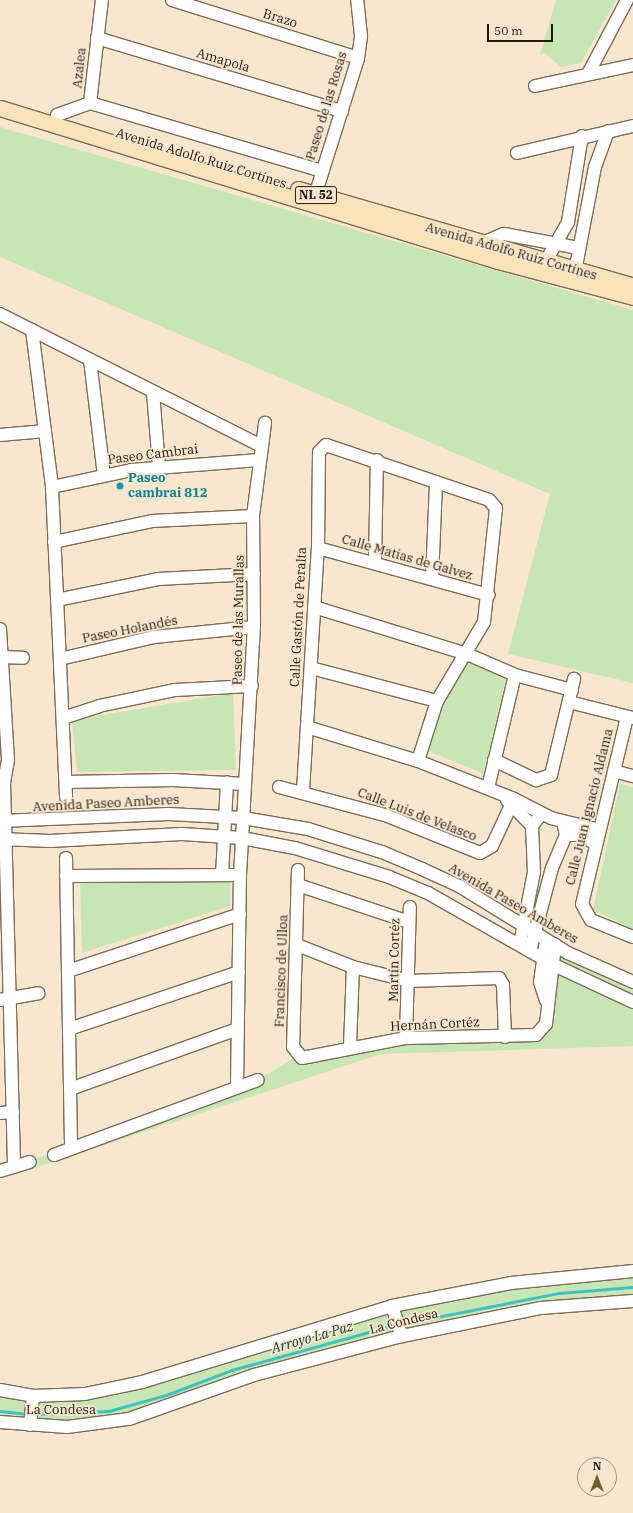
<!DOCTYPE html>
<meta charset="utf-8">
<style>
body{margin:0}
#map{position:relative;width:633px;height:1513px;overflow:hidden;background:#f8e6cf;font-family:"IBM Plex Serif",serif}
div>[style]{position:absolute}
.green>*{inset:0;background:#c7e6b3}
.stream>*{height:2.5px;margin:-1.25px;padding:0 1.25px;transform-origin:1.25px;border-radius:1.25px;background:#42c0c0}
.roads{filter:drop-shadow(1px 0 #7c6d58) drop-shadow(-1px 0 #7c6d58) drop-shadow(0 1px #7c6d58) drop-shadow(0 -1px #7c6d58)}
.minor>*{height:12px;margin:-6px;padding:0 6px;transform-origin:6px;border-radius:6px;background:#fff}
.major>*{height:15px;margin:-7.5px;padding:0 7.5px;transform-origin:7.5px;border-radius:7.5px;background:#f9e3b8}
.dots>*{width:11px;height:11px;translate:-50% -50%;box-sizing:border-box;border:2px solid #f8e6cf;border-radius:50%}
span{translate:-50% -50%;white-space:nowrap;text-align:center;line-height:1.15;-webkit-text-stroke:3.5px #f8e6cf;paint-order:stroke}
.shield-label span{padding:1px 3px;background:#f8e6cf;border:1px solid;border-radius:3px;-webkit-text-stroke-width:0}
.shield-label{font-size:12px;color:#1f1910;font-weight:700}
.street-label{font-size:13px;color:#1f1910}
.culture-label{font-size:13px;color:#0d838f;font-weight:700}
.left{translate:0 -50%;text-align:left}
.water-label{font-size:14px;color:#003b3b;font-style:italic}
.north{position:absolute;left:577px;top:1457px;width:40px;height:40px;box-sizing:border-box;background:#f8e6cf;border:1px solid #a19483;border-radius:50%;rotate:0deg;font-size:11px;font-weight:700;line-height:16px;text-align:center;color:#1f1910}
.north::after{content:'';display:block;margin:auto;width:14px;height:18px;background:#745f2e;clip-path:polygon(50% 0,100% 100%,50% 72%,0 100%)}
.scale{position:absolute;left:487px;top:24px;width:66px;height:18px;box-sizing:border-box;border:2px solid #1f1910;border-top:0;padding-left:5px;font-size:12px;line-height:14px;white-space:nowrap;color:#1f1910;-webkit-text-stroke:3px #f8e6cf;paint-order:stroke}
</style>
<div id="map">
<div class="green">
<div style="clip-path:polygon(556px 0,616px 0,581px 63px,561px 67px,545px 53px,540px 55px)"></div>
<div style="clip-path:polygon(0 127px,633px 310px,633px 683px,508px 654px,550px 494px,0 257px)"></div>
<div style="clip-path:polygon(470px 659px,506px 676px,484px 774px,426px 750px,441px 704px)"></div>
<div style="clip-path:polygon(233px 693px,236px 770px,77px 772px,72px 720px)"></div>
<div style="clip-path:polygon(620px 784px,633px 787px,633px 929px,593px 910px)"></div>
<div style="clip-path:polygon(80px 878px,230px 881px,230px 906px,82px 953px)"></div>
<div style="clip-path:polygon(555px 945px,633px 980px,633px 1046px,381px 1054px,0 1179px,0 1171px,258px 1080px,297px 1056px,350px 1047px,540px 1033px)"></div>
<div style="clip-path:polygon(633px 1271px,633px 1301px,576px 1305px,402px 1336px,100px 1425px,0 1422px,0 1390px,85px 1394px,392px 1306px)"></div>
</div>
<div class="stream">
<div style="left:401px;top:1324px;width:161px;rotate:-11.1deg"></div>
<div style="left:559px;top:1293px;width:74px;rotate:-4.6deg"></div>
<div style="left:0;top:1411px;width:27px;rotate:6deg"></div>
<div style="left:34px;top:1414px;width:75px;rotate:-2.3deg"></div>
<div style="left:109px;top:1411px;width:59px;rotate:-15.7deg"></div>
<div style="left:166px;top:1395px;width:71px;rotate:-20.7deg"></div>
<div style="left:232px;top:1370px;width:168px;rotate:-15.5deg"></div>
</div>
<div class="roads">
<div class="minor">
<div style="left:172px;top:0;width:195px;rotate:17.3deg"></div>
<div style="left:97px;top:38px;width:256px;rotate:16.6deg"></div>
<div style="left:588px;top:74px;width:84px;rotate:-62.2deg"></div>
<div style="left:535px;top:86px;width:100px;rotate:-12.1deg"></div>
<div style="left:90px;top:103px;width:242px;rotate:16.3deg"></div>
<div style="left:57px;top:115px;width:35px;rotate:-20deg"></div>
<div style="left:90px;top:103px;width:104px;rotate:-83.4deg"></div>
<div style="left:517px;top:153px;width:119px;rotate:-13.1deg"></div>
<div style="left:313px;top:202px;width:151px;rotate:-72.6deg"></div>
<div style="left:358px;top:58px;width:22px;rotate:-82deg"></div>
<div style="left:361px;top:36px;width:36px;rotate:-96deg"></div>
<div style="left:480px;top:244px;width:26px;rotate:-23deg"></div>
<div style="left:504px;top:234px;width:76px;rotate:10.6deg"></div>
<div style="left:542px;top:268px;width:53px;rotate:-60.5deg"></div>
<div style="left:568px;top:222px;width:87px;rotate:-80.8deg"></div>
<div style="left:574px;top:277px;width:112px;rotate:-79.2deg"></div>
<div style="left:595px;top:167px;width:38px;rotate:-70deg"></div>
<div style="left:0;top:314px;width:292px;rotate:26.8deg"></div>
<div style="left:32px;top:330px;width:158px;rotate:82.7deg"></div>
<div style="left:52px;top:487px;width:311px;rotate:87.4deg"></div>
<div style="left:90px;top:360px;width:116px;rotate:83.1deg"></div>
<div style="left:153px;top:392px;width:75px;rotate:85.4deg"></div>
<div style="left:0;top:435px;width:45px;rotate:-5.1deg"></div>
<div style="left:52px;top:487px;width:81px;rotate:-12.1deg"></div>
<div style="left:131px;top:470px;width:128px;rotate:-4.5deg"></div>
<div style="left:54px;top:542px;width:100px;rotate:-12.1deg"></div>
<div style="left:152px;top:521px;width:101px;rotate:-2.8deg"></div>
<div style="left:318px;top:548px;width:177px;rotate:15.4deg"></div>
<div style="left:375px;top:562px;width:102px;rotate:-88.9deg"></div>
<div style="left:432px;top:579px;width:97px;rotate:-87.6deg"></div>
<div style="left:57px;top:600px;width:103px;rotate:-11.7deg"></div>
<div style="left:158px;top:579px;width:96px;rotate:-3deg"></div>
<div style="left:314px;top:607px;width:160px;rotate:17.1deg"></div>
<div style="left:467px;top:654px;width:52px;rotate:23.6deg"></div>
<div style="left:515px;top:675px;width:59px;rotate:14.7deg"></div>
<div style="left:0;top:629px;width:131px;rotate:86.5deg"></div>
<div style="left:8px;top:760px;width:22px;rotate:100deg"></div>
<div style="left:4px;top:782px;width:385px;rotate:88.5deg"></div>
<div style="left:0;top:657px;width:23px;rotate:2deg"></div>
<div style="left:60px;top:659px;width:97px;rotate:-13.2deg"></div>
<div style="left:154px;top:637px;width:100px;rotate:-5.7deg"></div>
<div style="left:311px;top:668px;width:130px;rotate:14.7deg"></div>
<div style="left:569px;top:702px;width:66px;rotate:14deg"></div>
<div style="left:627px;top:717px;width:192px;rotate:103.5deg"></div>
<div style="left:582px;top:904px;width:18px;rotate:61deg"></div>
<div style="left:591px;top:920px;width:45px;rotate:22deg"></div>
<div style="left:63px;top:718px;width:38px;rotate:-18deg"></div>
<div style="left:99px;top:706px;width:78px;rotate:-11.9deg"></div>
<div style="left:175px;top:690px;width:77px;rotate:-3deg"></div>
<div style="left:307px;top:727px;width:116px;rotate:17deg"></div>
<div style="left:418px;top:761px;width:103px;rotate:21.6deg"></div>
<div style="left:514px;top:799px;width:42px;rotate:27.2deg"></div>
<div style="left:551px;top:818px;width:49px;rotate:14deg"></div>
<div style="left:494px;top:760px;width:47px;rotate:25.5deg"></div>
<div style="left:536px;top:780px;width:16px;rotate:-18deg"></div>
<div style="left:551px;top:775px;width:99px;rotate:-76.5deg"></div>
<div style="left:614px;top:771px;width:20px;rotate:15deg"></div>
<div style="left:66px;top:782px;width:107px;rotate:-1.1deg"></div>
<div style="left:173px;top:780px;width:72px;rotate:3.2deg"></div>
<div style="left:279px;top:787px;width:110px;rotate:14.8deg"></div>
<div style="left:385px;top:815px;width:102px;rotate:21.8deg"></div>
<div style="left:480px;top:853px;width:14px;rotate:-30deg"></div>
<div style="left:492px;top:846px;width:52px;rotate:-64.9deg"></div>
<div style="left:488px;top:788px;width:116px;rotate:-76.6deg"></div>
<div style="left:303px;top:791px;width:243px;rotate:-86.5deg"></div>
<div style="left:318px;top:548px;width:96px;rotate:-89.4deg"></div>
<div style="left:319px;top:452px;width:10px;rotate:-45deg"></div>
<div style="left:326px;top:445px;width:172px;rotate:18.6deg"></div>
<div style="left:489px;top:500px;width:11px;rotate:49deg"></div>
<div style="left:496px;top:508px;width:115px;rotate:96deg"></div>
<div style="left:484px;top:622px;width:92px;rotate:120.7deg"></div>
<div style="left:437px;top:701px;width:63px;rotate:107.6deg"></div>
<div style="left:507px;top:800px;width:36px;rotate:46deg"></div>
<div style="left:0;top:821px;width:169px;rotate:-2.4deg"></div>
<div style="left:169px;top:814px;width:74px;rotate:3.1deg"></div>
<div style="left:243px;top:818px;width:66px;rotate:9.6deg"></div>
<div style="left:308px;top:829px;width:77px;rotate:17.3deg"></div>
<div style="left:382px;top:852px;width:43px;rotate:23deg"></div>
<div style="left:422px;top:869px;width:41px;rotate:24.7deg"></div>
<div style="left:459px;top:886px;width:128px;rotate:31.6deg"></div>
<div style="left:568px;top:953px;width:71px;rotate:24deg"></div>
<div style="left:566px;top:835px;width:15px"></div>
<div style="left:581px;top:835px;width:17px;rotate:31deg"></div>
<div style="left:0;top:839px;width:50px;rotate:2.3deg"></div>
<div style="left:50px;top:841px;width:132px;rotate:-3deg"></div>
<div style="left:182px;top:834px;width:60px;rotate:3.8deg"></div>
<div style="left:242px;top:838px;width:54px;rotate:10.7deg"></div>
<div style="left:295px;top:848px;width:98px;rotate:17.1deg"></div>
<div style="left:389px;top:877px;width:42px;rotate:22.3deg"></div>
<div style="left:428px;top:893px;width:145px;rotate:29.7deg"></div>
<div style="left:554px;top:965px;width:87px;rotate:25.1deg"></div>
<div style="left:66px;top:858px;width:289px;rotate:89deg"></div>
<div style="left:298px;top:870px;width:177px;rotate:91.6deg"></div>
<div style="left:293px;top:1047px;width:14px;rotate:51deg"></div>
<div style="left:302px;top:1058px;width:106px;rotate:-10.9deg"></div>
<div style="left:406px;top:1038px;width:130px;rotate:-1.3deg"></div>
<div style="left:536px;top:1035px;width:15px;rotate:-48deg"></div>
<div style="left:546px;top:1024px;width:80px;rotate:-83.5deg"></div>
<div style="left:222px;top:875px;width:93px;rotate:-86.9deg"></div>
<div style="left:66px;top:876px;width:174px;rotate:-0.3deg"></div>
<div style="left:298px;top:885px;width:117px;rotate:18.4deg"></div>
<div style="left:546px;top:940px;width:42px;rotate:98.1deg"></div>
<div style="left:540px;top:982px;width:19px;rotate:72deg"></div>
<div style="left:520px;top:944px;width:73px;rotate:-79deg"></div>
<div style="left:534px;top:872px;width:46px;rotate:-92.5deg"></div>
<div style="left:532px;top:826px;width:15px;rotate:-53deg"></div>
<div style="left:297px;top:945px;width:60px;rotate:21.4deg"></div>
<div style="left:353px;top:967px;width:58px;rotate:14deg"></div>
<div style="left:409px;top:981px;width:90px;rotate:-1.9deg"></div>
<div style="left:499px;top:978px;width:8px;rotate:60deg"></div>
<div style="left:503px;top:985px;width:52px;rotate:87.8deg"></div>
<div style="left:530px;top:951px;width:86px;rotate:-75.2deg"></div>
<div style="left:552px;top:868px;width:36px;rotate:-67deg"></div>
<div style="left:566px;top:835px;width:13px;rotate:-103deg"></div>
<div style="left:68px;top:971px;width:181px;rotate:-18.3deg"></div>
<div style="left:0;top:1000px;width:39px;rotate:-10deg"></div>
<div style="left:69px;top:1029px;width:179px;rotate:-18.5deg"></div>
<div style="left:406px;top:1038px;width:131px;rotate:-88.3deg"></div>
<div style="left:350px;top:1047px;width:80px;rotate:-87.9deg"></div>
<div style="left:237px;top:1087px;width:212px;rotate:-89.2deg"></div>
<div style="left:240px;top:875px;width:248px;rotate:-86.8deg"></div>
<div style="left:254px;top:627px;width:111px;rotate:-90.5deg"></div>
<div style="left:253px;top:516px;width:94px;rotate:-82.6deg"></div>
<div style="left:70px;top:1089px;width:178px;rotate:-19.7deg"></div>
<div style="left:0;top:1113px;width:13px;rotate:-4deg"></div>
<div style="left:54px;top:1155px;width:217px;rotate:-20.2deg"></div>
<div style="left:0;top:1171px;width:31px;rotate:-17deg"></div>
<div style="left:392px;top:1306px;width:32px;rotate:72deg"></div>
<div style="left:0;top:1390px;width:34px;rotate:10deg"></div>
<div style="left:33px;top:1396px;width:52px;rotate:-2.2deg"></div>
<div style="left:85px;top:1394px;width:58px;rotate:-11.9deg"></div>
<div style="left:142px;top:1382px;width:261px;rotate:-16.9deg"></div>
<div style="left:392px;top:1306px;width:121px;rotate:-10.9deg"></div>
<div style="left:511px;top:1283px;width:123px;rotate:-5.6deg"></div>
<div style="left:0;top:1422px;width:67px;rotate:4.3deg"></div>
<div style="left:67px;top:1427px;width:63px;rotate:-7.4deg"></div>
<div style="left:129px;top:1419px;width:133px;rotate:-19.4deg"></div>
<div style="left:254px;top:1375px;width:153px;rotate:-14.8deg"></div>
<div style="left:402px;top:1336px;width:142px;rotate:-11.4deg"></div>
<div style="left:541px;top:1308px;width:92px;rotate:-4.4deg"></div>
<div style="left:30px;top:1425px;width:29px;rotate:-84deg"></div>
</div>
<div class="major">
<div style="left:0;top:108px;width:521px;rotate:17.08deg"></div>
<div style="left:498px;top:261px;width:140px;rotate:14.9deg"></div>
<div style="left:298px;top:189px;width:349px;rotate:16.1deg"></div>
</div>
</div>
<div class="dots">
<div style="left:120px;top:486px;background:#0f9aa8"></div>
</div>
<div class="shield-label">
<span style="left:316px;top:195px">NL 52</span>
</div>
<div class="street-label">
<span style="left:280px;top:19px;rotate:17deg">Brazo</span>
<span style="left:223px;top:61px;rotate:16deg">Amapola</span>
<span style="left:80px;top:68px;rotate:-84deg">Azalea</span>
<span style="left:327px;top:106px;rotate:-73deg">Paseo de las Rosas</span>
<span style="left:201px;top:159px;rotate:17deg">Avenida Adolfo Ruiz Cortínes</span>
<span style="left:511px;top:252px;rotate:16deg">Avenida Adolfo Ruiz Cortínes</span>
<span style="left:153px;top:455px;rotate:-7deg">Paseo Cambrai</span>
<span style="left:407px;top:558px;rotate:16deg">Calle Matias de Galvez</span>
<span style="left:299px;top:617px;rotate:-87deg">Calle Gastón de Peralta</span>
<span style="left:239px;top:620px;rotate:-89deg">Paseo de las Murallas</span>
<span style="left:130px;top:630px;rotate:-11deg">Paseo Holandés</span>
<span style="left:106px;top:804px;rotate:-3deg">Avenida Paseo Amberes</span>
<span style="left:590px;top:807px;rotate:-76deg">Calle Juan Ignacio Aldama</span>
<span style="left:417px;top:815px;rotate:21deg">Calle Luis de Velasco</span>
<span style="left:513px;top:904px;rotate:30deg">Avenida Paseo Amberes</span>
<span style="left:395px;top:960px;rotate:-89deg">Martín Cortéz</span>
<span style="left:282px;top:971px;rotate:-88deg">Francisco de Ulloa</span>
<span style="left:435px;top:1025px;rotate:-3deg">Hernán Cortéz</span>
<span style="left:404px;top:1322px;rotate:-14deg">La Condesa</span>
<span style="left:61px;top:1410px">La Condesa</span>
</div>
<div class="culture-label">
<span class="left" style="left:128px;top:486px">Paseo<br>cambrai 812</span>
</div>
<div class="water-label">
<span style="left:312px;top:1337px;rotate:-16deg">Arroyo La Paz</span>
</div>
<div class="north">N</div>
<div class="scale">50 m</div>
</div>
